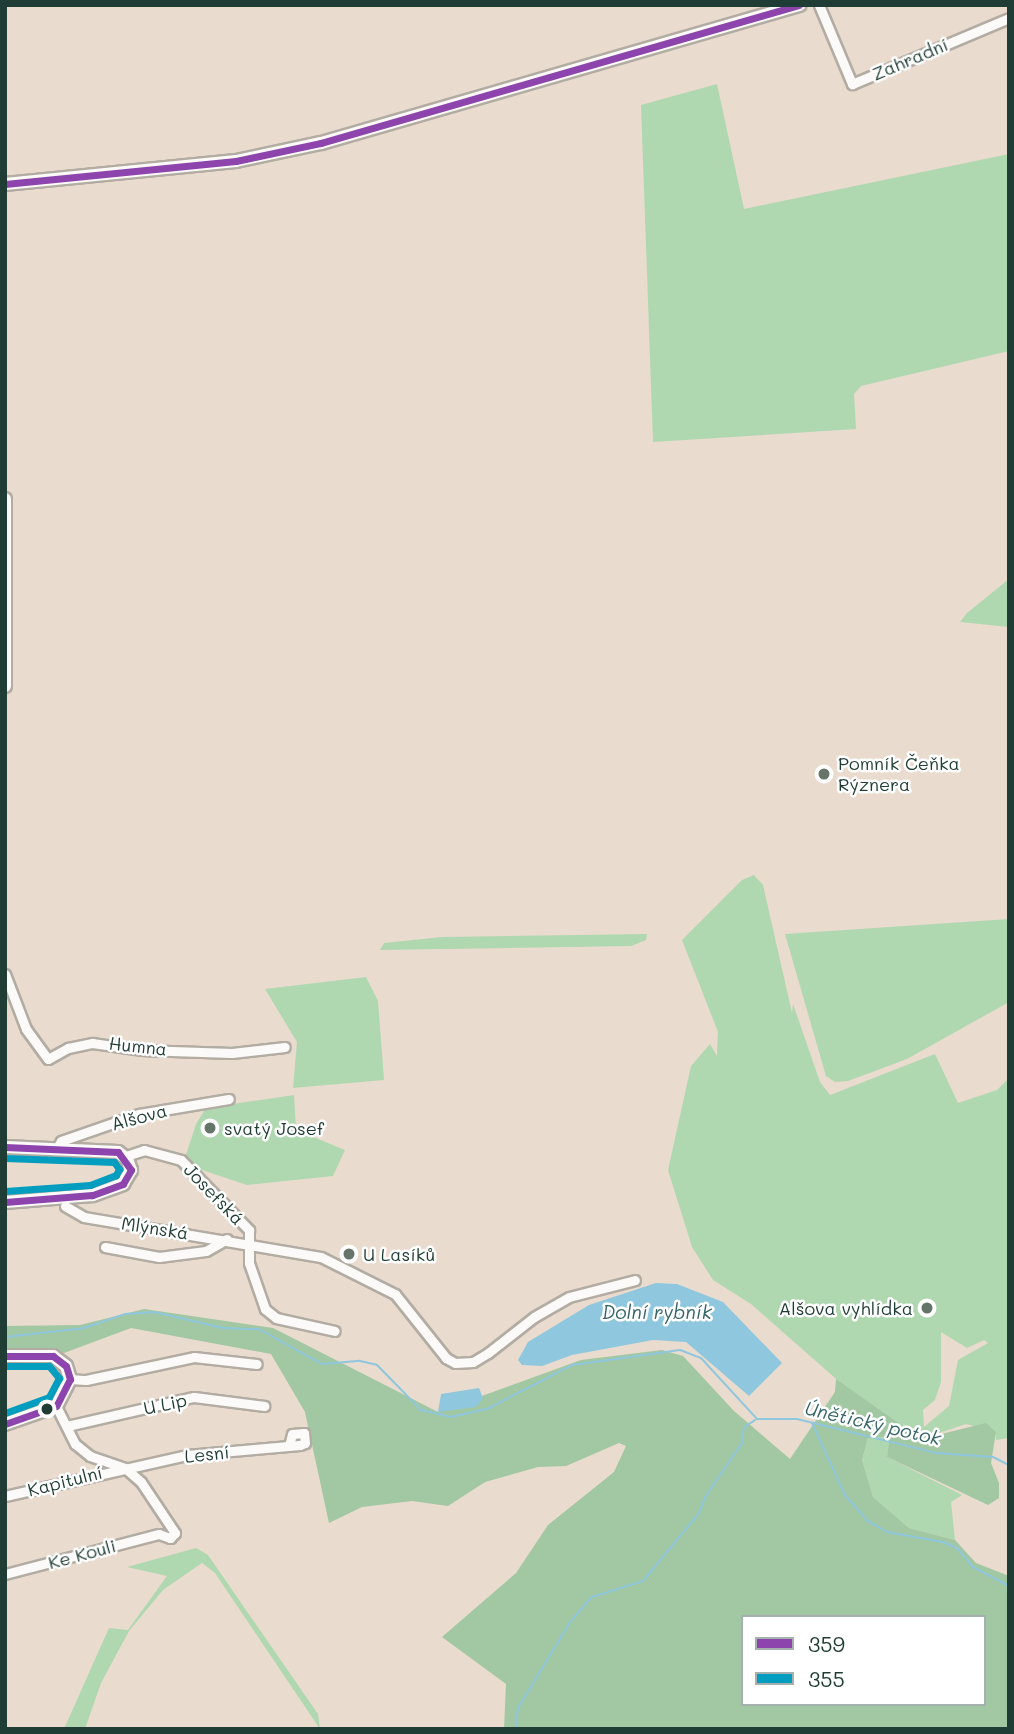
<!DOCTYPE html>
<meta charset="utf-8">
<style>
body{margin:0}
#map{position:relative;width:1014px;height:1734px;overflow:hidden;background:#e9dbcd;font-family:Mali,sans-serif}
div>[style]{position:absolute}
.green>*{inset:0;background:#afd8b0}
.forest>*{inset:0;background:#a2c7a3}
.water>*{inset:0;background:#8fc7de}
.stream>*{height:2px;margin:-1px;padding:0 1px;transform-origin:1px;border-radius:1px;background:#8fc7de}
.roads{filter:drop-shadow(2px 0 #b2aca3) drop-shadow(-2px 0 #b2aca3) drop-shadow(0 2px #b2aca3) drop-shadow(0 -2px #b2aca3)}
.street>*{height:9px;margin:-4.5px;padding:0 4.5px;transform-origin:4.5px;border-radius:4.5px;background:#fcfaf8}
.secondary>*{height:12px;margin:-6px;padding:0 6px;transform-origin:6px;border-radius:6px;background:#fcfaf8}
.bus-1>*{height:7px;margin:-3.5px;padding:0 3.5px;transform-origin:3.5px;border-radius:3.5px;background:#8e44ad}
.bus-2>*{height:7px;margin:-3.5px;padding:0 3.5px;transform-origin:3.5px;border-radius:3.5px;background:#039ebf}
.dots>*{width:19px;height:19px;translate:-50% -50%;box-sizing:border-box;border:4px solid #fff;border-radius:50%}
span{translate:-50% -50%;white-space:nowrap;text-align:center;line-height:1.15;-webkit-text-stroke:5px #fff;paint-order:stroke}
.street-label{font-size:18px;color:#1f3d34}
.poi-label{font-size:18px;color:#1f3d34}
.left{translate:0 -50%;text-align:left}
.right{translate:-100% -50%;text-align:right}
.water-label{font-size:19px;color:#356469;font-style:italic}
.frame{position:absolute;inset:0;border:7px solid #1f3d34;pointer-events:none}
.legend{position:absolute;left:741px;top:1615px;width:245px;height:91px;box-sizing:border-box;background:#fff;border:2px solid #a5b1ae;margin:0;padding:9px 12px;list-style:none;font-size:21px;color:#1f3d34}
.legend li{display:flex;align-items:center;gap:14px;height:35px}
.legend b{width:35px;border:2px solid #a5b1ae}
</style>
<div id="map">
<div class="green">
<div style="clip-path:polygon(717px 84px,744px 209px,1009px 154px,1009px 351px,861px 386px,854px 394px,856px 429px,653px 442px,641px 105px)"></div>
<div style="clip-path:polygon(1009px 579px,1009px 627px,960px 622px,967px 613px)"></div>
<div style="clip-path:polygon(evenodd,754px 875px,763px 885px,792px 1013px,793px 1004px,820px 1082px,830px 1095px,935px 1054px,958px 1103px,997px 1090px,1009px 1078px,1009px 1438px,996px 1440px,996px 1432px,966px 1424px,921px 1439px,859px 1399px,751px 1304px,713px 1280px,692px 1247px,668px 1170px,691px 1066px,710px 1044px,717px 1056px,718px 1032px,682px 940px,742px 880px,754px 875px,941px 1332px,967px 1348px,984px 1340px,988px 1343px,958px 1360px,949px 1406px,924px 1427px,923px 1410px,935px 1400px,941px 1382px,941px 1332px)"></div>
<div style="clip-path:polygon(1009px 919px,1009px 1002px,907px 1059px,848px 1081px,835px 1082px,826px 1076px,785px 934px)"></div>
<div style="clip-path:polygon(647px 934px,646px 940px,631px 946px,380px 950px,384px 943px,442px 937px)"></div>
<div style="clip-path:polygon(366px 977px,378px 1001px,384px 1080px,293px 1088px,297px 1042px,265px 989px)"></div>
<div style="clip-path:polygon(294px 1095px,296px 1130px,345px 1150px,333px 1176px,247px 1185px,190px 1166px,185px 1158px,196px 1124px,206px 1108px)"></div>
<div style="clip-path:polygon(891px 1436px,887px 1457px,962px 1495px,951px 1502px,955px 1540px,909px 1528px,873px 1497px,862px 1460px,868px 1438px)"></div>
<div style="clip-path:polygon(196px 1548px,208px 1555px,318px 1714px,320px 1729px,215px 1573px,202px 1563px,163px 1590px,129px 1631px,101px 1683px,85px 1729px,64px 1729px,109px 1628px,128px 1630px,167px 1576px,127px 1567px)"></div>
</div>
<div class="forest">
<div style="clip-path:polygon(evenodd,144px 1309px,273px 1328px,438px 1412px,581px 1360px,662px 1350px,683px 1356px,734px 1411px,790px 1459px,835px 1392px,836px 1379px,921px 1439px,986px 1423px,996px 1432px,991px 1463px,999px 1483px,999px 1498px,988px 1505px,887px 1457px,890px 1436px,868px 1438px,862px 1460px,873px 1497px,909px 1528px,955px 1540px,976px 1563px,1009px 1576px,1009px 1729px,504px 1729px,506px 1684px,442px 1637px,516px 1573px,548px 1525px,614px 1472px,626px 1446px,619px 1443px,566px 1466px,538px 1467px,485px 1482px,448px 1506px,412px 1501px,362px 1507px,329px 1523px,305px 1412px,271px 1354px,131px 1328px,64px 1353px,53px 1348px,24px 1353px,5px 1351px,5px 1326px,80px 1325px,144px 1309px,743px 1617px,984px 1617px,984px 1704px,743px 1704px,743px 1617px)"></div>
</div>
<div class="water">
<div style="clip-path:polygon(656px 1283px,677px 1284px,723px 1302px,782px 1363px,749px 1396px,686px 1342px,653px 1340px,572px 1355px,542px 1366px,522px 1365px,518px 1360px,528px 1342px,589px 1305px)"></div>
<div style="clip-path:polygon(479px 1388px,483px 1398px,476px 1407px,438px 1412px,441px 1394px)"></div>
</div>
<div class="stream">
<div style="left:5px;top:1337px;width:80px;rotate:-6.5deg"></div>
<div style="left:84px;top:1328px;width:43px;rotate:-18.9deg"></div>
<div style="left:125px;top:1314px;width:29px;rotate:-4deg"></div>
<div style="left:154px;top:1312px;width:71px;rotate:13.1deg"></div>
<div style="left:223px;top:1328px;width:36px;rotate:2deg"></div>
<div style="left:259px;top:1329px;width:72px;rotate:29.1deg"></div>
<div style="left:322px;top:1364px;width:38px;rotate:-5deg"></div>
<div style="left:360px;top:1361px;width:17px;rotate:13deg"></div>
<div style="left:377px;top:1365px;width:63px;rotate:45.6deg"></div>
<div style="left:421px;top:1410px;width:31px;rotate:13deg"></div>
<div style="left:451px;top:1417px;width:37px;rotate:-13deg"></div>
<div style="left:487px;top:1409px;width:96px;rotate:-27.4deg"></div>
<div style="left:572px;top:1365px;width:109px;rotate:-7.9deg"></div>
<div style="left:680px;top:1350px;width:22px;rotate:21deg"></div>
<div style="left:701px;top:1358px;width:83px;rotate:47.4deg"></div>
<div style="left:757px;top:1419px;width:40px"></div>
<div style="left:797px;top:1419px;width:144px;rotate:13.7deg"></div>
<div style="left:937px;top:1453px;width:56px;rotate:4.1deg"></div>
<div style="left:993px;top:1457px;width:18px;rotate:27deg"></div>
<div style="left:812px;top:1423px;width:79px;rotate:65.4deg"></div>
<div style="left:845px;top:1495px;width:35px;rotate:49deg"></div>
<div style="left:868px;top:1521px;width:22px;rotate:30deg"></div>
<div style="left:887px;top:1532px;width:57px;rotate:10.1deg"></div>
<div style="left:943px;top:1542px;width:15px;rotate:23deg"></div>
<div style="left:957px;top:1548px;width:25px;rotate:50deg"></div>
<div style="left:973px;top:1567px;width:41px;rotate:27.8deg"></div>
<div style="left:516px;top:1729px;width:21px;rotate:-85deg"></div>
<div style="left:518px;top:1708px;width:100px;rotate:-58.8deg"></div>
<div style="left:570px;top:1622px;width:33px;rotate:-49deg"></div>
<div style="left:592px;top:1597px;width:53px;rotate:-17.4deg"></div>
<div style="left:643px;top:1581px;width:88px;rotate:-50.5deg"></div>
<div style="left:699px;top:1513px;width:17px;rotate:-69deg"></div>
<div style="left:705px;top:1497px;width:65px;rotate:-55.6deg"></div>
<div style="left:742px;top:1443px;width:16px;rotate:-83deg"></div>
<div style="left:744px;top:1427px;width:13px;rotate:-32deg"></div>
</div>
<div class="roads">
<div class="street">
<div style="left:819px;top:5px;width:86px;rotate:67.3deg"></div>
<div style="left:852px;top:84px;width:170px;rotate:-22.8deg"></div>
<div style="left:5px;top:974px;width:59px;rotate:69.1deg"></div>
<div style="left:26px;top:1029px;width:37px;rotate:54deg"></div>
<div style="left:48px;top:1059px;width:23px;rotate:-29deg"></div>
<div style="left:68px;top:1048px;width:25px;rotate:-12deg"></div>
<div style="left:92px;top:1043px;width:49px;rotate:8.1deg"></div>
<div style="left:141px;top:1050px;width:91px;rotate:1.9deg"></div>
<div style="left:232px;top:1053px;width:53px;rotate:-6.5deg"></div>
<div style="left:56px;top:1150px;width:10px;rotate:-61deg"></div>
<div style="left:61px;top:1141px;width:83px;rotate:-19.1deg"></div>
<div style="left:139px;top:1114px;width:91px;rotate:-9.5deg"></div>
<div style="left:126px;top:1156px;width:19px;rotate:-18deg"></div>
<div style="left:144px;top:1150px;width:38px;rotate:15deg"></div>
<div style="left:181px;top:1160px;width:98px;rotate:45.8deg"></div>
<div style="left:249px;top:1230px;width:33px;rotate:90deg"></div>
<div style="left:249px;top:1263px;width:49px;rotate:70.8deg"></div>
<div style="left:265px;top:1309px;width:14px;rotate:39deg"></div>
<div style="left:276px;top:1318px;width:60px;rotate:12.4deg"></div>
<div style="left:65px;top:1206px;width:22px;rotate:30deg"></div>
<div style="left:84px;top:1217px;width:240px;rotate:9.6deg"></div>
<div style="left:321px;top:1257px;width:83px;rotate:26.6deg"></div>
<div style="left:395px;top:1294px;width:82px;rotate:51.4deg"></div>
<div style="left:446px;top:1358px;width:10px;rotate:29deg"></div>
<div style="left:455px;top:1363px;width:18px;rotate:-3deg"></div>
<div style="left:473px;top:1362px;width:17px;rotate:-31deg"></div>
<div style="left:488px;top:1353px;width:58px;rotate:-38deg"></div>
<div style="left:534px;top:1317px;width:40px;rotate:-29.7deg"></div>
<div style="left:569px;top:1297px;width:68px;rotate:-14.4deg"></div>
<div style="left:105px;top:1247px;width:55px;rotate:10.5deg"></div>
<div style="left:159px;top:1257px;width:47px;rotate:-7.3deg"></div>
<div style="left:206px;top:1251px;width:24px;rotate:-30deg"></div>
<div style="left:70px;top:1379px;width:16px;rotate:4deg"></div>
<div style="left:86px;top:1380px;width:110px;rotate:-12deg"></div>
<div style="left:194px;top:1357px;width:63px;rotate:6.3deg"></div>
<div style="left:67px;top:1426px;width:130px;rotate:-12.9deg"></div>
<div style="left:194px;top:1397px;width:71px;rotate:7.3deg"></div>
<div style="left:5px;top:1496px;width:187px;rotate:-12.7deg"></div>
<div style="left:187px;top:1455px;width:113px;rotate:-5.1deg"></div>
<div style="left:300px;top:1445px;width:5px;rotate:-22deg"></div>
<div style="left:305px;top:1443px;width:10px;rotate:-96deg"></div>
<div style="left:304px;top:1433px;width:12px;rotate:175deg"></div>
<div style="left:292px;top:1434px;width:12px;rotate:104deg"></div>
<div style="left:5px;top:1574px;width:159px;rotate:-14.6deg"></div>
<div style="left:159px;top:1534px;width:12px;rotate:20deg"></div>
<div style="left:170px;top:1538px;width:7px;rotate:-45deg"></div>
<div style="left:175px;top:1533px;width:61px;rotate:-123.7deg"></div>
<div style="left:141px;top:1482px;width:21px;rotate:-139deg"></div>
<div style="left:125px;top:1468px;width:37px;rotate:-161deg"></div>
<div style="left:90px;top:1456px;width:19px;rotate:-141deg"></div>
<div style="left:75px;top:1444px;width:42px;rotate:-116.6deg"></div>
</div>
<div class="secondary">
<div style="left:5px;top:184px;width:232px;rotate:-5.7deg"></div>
<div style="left:236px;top:161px;width:87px;rotate:-12deg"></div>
<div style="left:321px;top:143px;width:498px;rotate:-16.1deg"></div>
<div style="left:5px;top:499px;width:187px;rotate:90deg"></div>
<div style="left:5px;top:1147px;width:113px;rotate:2.5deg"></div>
<div style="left:118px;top:1152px;width:11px;rotate:38deg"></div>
<div style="left:127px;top:1159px;width:12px;rotate:70deg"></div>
<div style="left:131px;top:1170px;width:16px;rotate:120deg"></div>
<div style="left:123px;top:1184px;width:33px;rotate:160deg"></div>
<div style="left:92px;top:1195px;width:87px;rotate:175.4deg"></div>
<div style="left:5px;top:1356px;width:48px"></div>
<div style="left:53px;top:1356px;width:16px;rotate:38deg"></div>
<div style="left:66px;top:1366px;width:14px;rotate:73deg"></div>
<div style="left:70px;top:1379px;width:30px;rotate:117deg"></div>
<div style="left:56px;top:1406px;width:54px;rotate:160.6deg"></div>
</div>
</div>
<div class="bus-1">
<div style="left:5px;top:184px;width:232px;rotate:-5.7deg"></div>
<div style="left:236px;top:161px;width:87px;rotate:-12deg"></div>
<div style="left:321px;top:143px;width:497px;rotate:-16.1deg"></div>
<div style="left:5px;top:1147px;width:113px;rotate:2.5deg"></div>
<div style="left:118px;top:1152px;width:22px;rotate:54deg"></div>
<div style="left:131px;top:1170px;width:16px;rotate:120deg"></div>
<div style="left:123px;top:1184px;width:33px;rotate:160deg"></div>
<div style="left:92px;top:1195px;width:87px;rotate:175.4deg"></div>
<div style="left:5px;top:1356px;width:48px"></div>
<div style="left:53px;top:1356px;width:16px;rotate:38deg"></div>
<div style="left:66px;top:1366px;width:14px;rotate:73deg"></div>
<div style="left:70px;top:1379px;width:30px;rotate:117deg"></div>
<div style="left:56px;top:1406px;width:54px;rotate:160.6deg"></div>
</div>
<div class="bus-2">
<div style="left:5px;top:1158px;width:109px;rotate:2.1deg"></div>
<div style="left:114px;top:1162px;width:9px;rotate:54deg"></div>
<div style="left:119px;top:1169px;width:7px;rotate:117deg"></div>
<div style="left:116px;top:1175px;width:28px;rotate:159deg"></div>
<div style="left:90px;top:1185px;width:85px;rotate:176deg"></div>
<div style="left:5px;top:1366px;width:44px"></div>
<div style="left:49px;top:1366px;width:16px;rotate:50deg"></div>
<div style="left:59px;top:1378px;width:21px;rotate:118deg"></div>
<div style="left:49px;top:1397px;width:47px;rotate:160deg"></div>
</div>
<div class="dots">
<div style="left:824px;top:774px;background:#66746a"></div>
<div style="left:210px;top:1128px;background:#66746a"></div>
<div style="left:349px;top:1254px;background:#66746a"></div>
<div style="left:927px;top:1308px;background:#66746a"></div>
<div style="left:47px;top:1409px;background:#1f3d34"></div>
</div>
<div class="street-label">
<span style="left:910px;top:59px;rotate:-23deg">Zahradní</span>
<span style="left:138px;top:1046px;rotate:6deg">Humna</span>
<span style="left:139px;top:1117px;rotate:-15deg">Alšova</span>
<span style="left:214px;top:1194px;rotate:46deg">Josefská</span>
<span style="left:155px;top:1228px;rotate:9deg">Mlýnská</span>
<span style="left:165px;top:1404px;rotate:-12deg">U Lip</span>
<span style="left:207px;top:1454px;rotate:-6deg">Lesní</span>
<span style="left:65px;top:1481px;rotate:-14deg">Kapitulní</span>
<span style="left:82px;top:1554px;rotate:-15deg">Ke Kouli</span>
</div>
<div class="poi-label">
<span class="left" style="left:838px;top:774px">Pomník Čeňka<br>Rýznera</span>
<span class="left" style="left:224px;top:1128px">svatý Josef</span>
<span class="left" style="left:363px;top:1254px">U Lasíků</span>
<span class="right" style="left:913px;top:1308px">Alšova vyhlídka</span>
</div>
<div class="water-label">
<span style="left:657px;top:1312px">Dolní rybník</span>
<span style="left:873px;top:1423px;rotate:13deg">Únětický potok</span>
</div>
<div class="frame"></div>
<ul class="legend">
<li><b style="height:9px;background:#8e44ad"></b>359</li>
<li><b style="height:9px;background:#039ebf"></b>355</li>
</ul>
</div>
